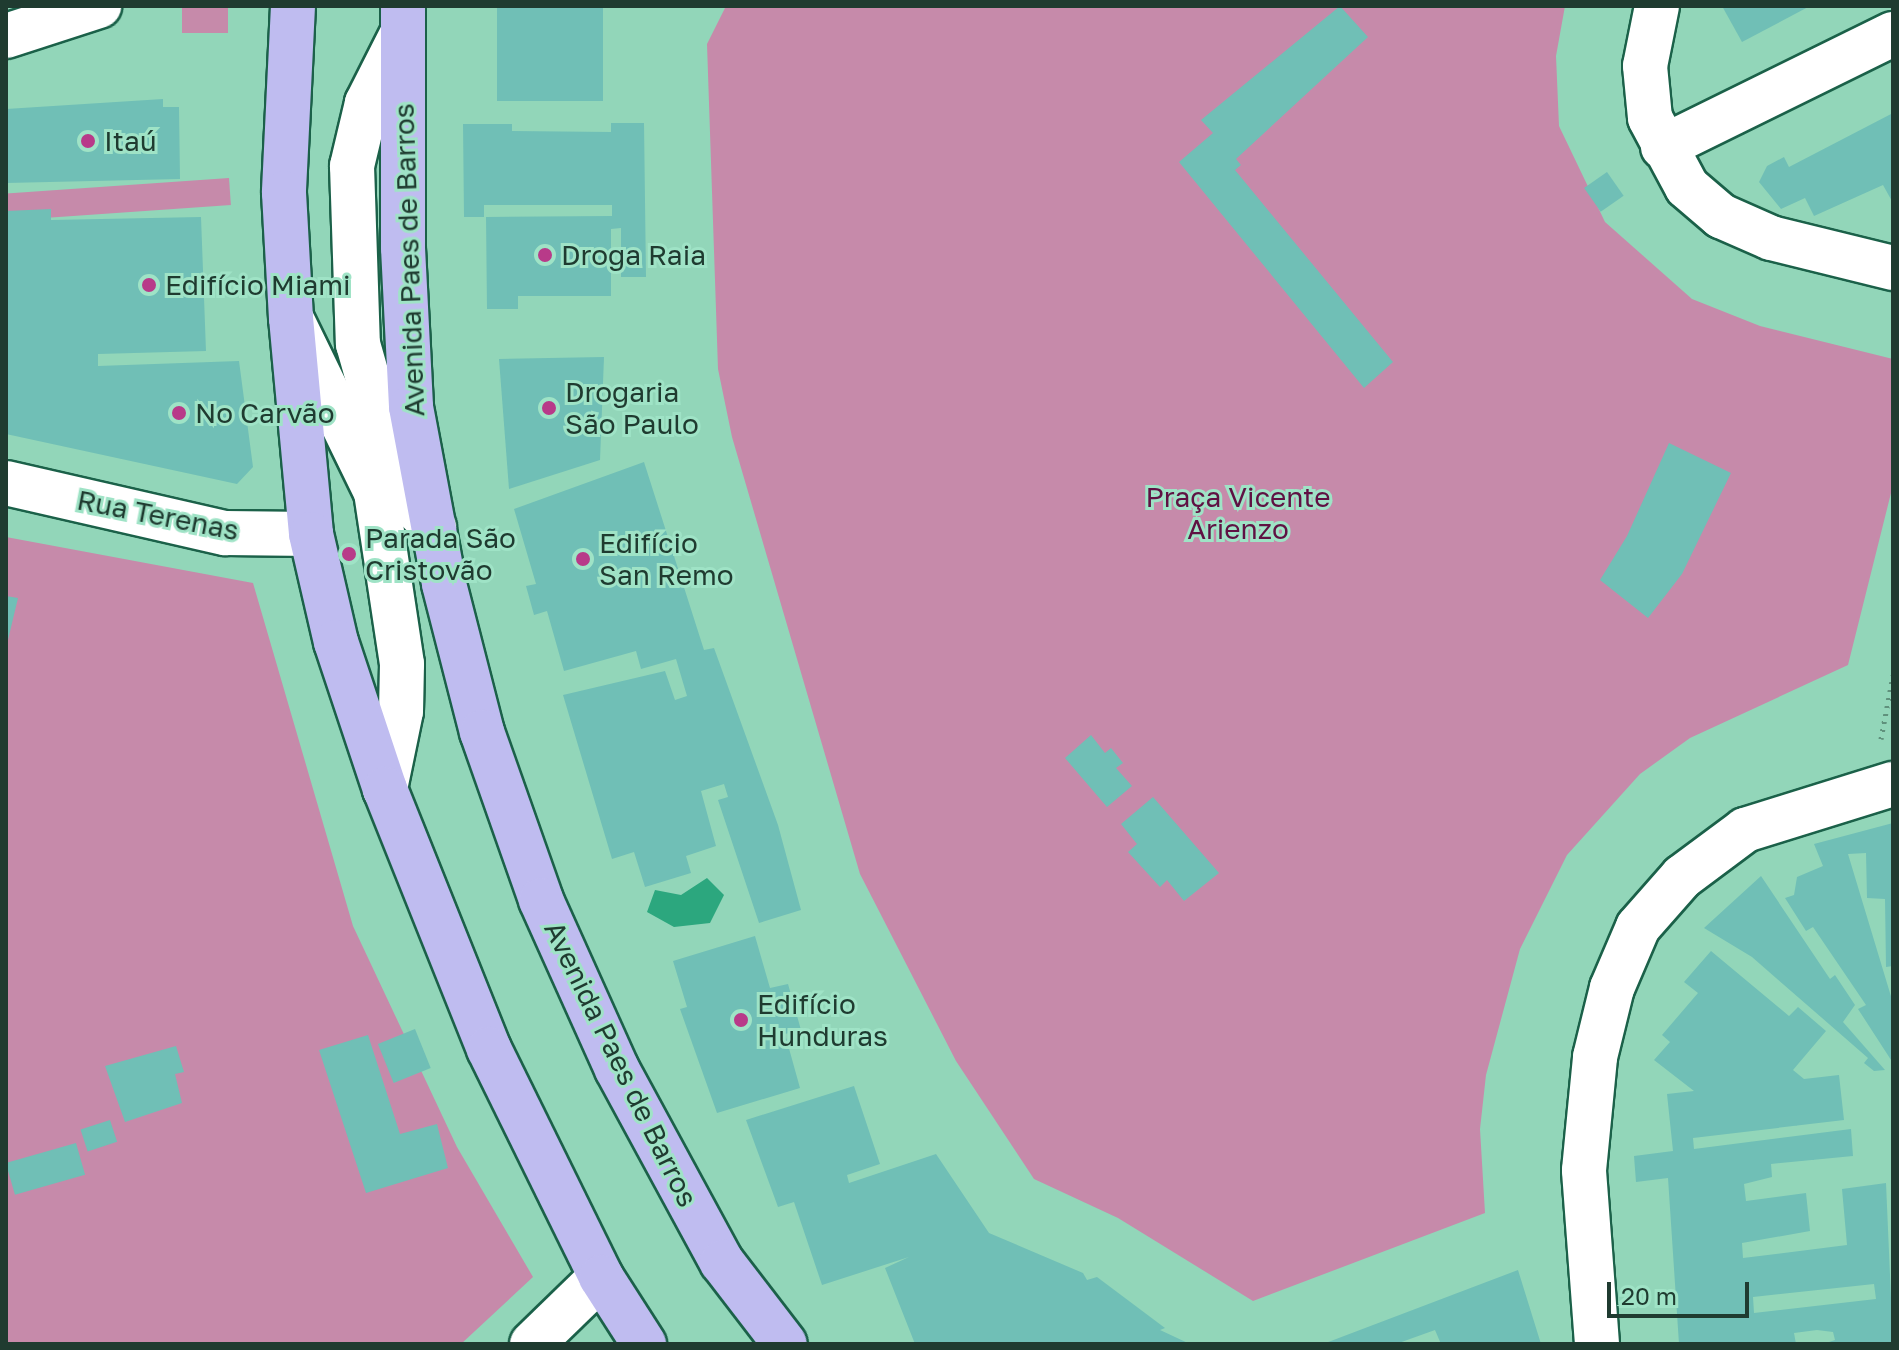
<!DOCTYPE html>
<meta charset="utf-8">
<style>
body{margin:0}
#map{position:relative;width:1899px;height:1350px;overflow:hidden;background:#92d6b9;font-family:"Golos Text",sans-serif}
div>[style]{position:absolute}
.green>*{inset:0;background:#c68aaa;transform-origin:0 0}
.water>*{inset:0;background:#2ca77e}
.building>*{inset:0;background:#70bfb6;transform-origin:0 0}
.path>*{height:5px;margin-top:-2.5px;transform-origin:0;background:repeating-linear-gradient(90deg,#5f917c 0 2px,transparent 0 8px)}
.roads{filter:drop-shadow(2px 0 #1b6149) drop-shadow(-2px 0 #1b6149) drop-shadow(0 2px #1b6149) drop-shadow(0 -2px #1b6149)}
.minor>*{height:44px;margin:-22px;padding:0 22px;transform-origin:22px;border-radius:22px;background:#fff}
.major>*{height:44px;margin:-22px;padding:0 22px;transform-origin:22px;border-radius:22px;background:#bfbcf0}
.dots>*{width:22px;height:22px;translate:-50% -50%;box-sizing:border-box;border:4px solid #9fe3c6;border-radius:50%}
span{translate:-50% -50%;white-space:nowrap;text-align:center;line-height:1.15;-webkit-text-stroke:6px #9fe3c6;paint-order:stroke}
.poi-label{font-size:28px;color:#1f3b30}
.left{translate:0 -50%;text-align:left}
.street-label{font-size:28px;color:#1f3b30}
.park-label{font-size:28px;color:#5f1143}
.frame{position:absolute;inset:0;border:8px solid #1f3b30;pointer-events:none}
.scale{position:absolute;left:1607px;top:1282px;width:142px;height:36px;box-sizing:border-box;border:4px solid #1f3b30;border-top:0;padding-left:10px;font-size:24px;line-height:28px;white-space:nowrap;color:#1f3b30;-webkit-text-stroke:6px #9fe3c6;paint-order:stroke}
</style>
<div id="map">
<div class="green">
<div style="left:182px;top:6px;width:46px;height:27px"></div>
<div style="clip-path:polygon(726px 6px,1565px 6px,1556px 56px,1559px 126px,1605px 222px,1692px 299px,1760px 326px,1893px 359px,1893px 485px,1848px 665px,1690px 738px,1640px 774px,1567px 855px,1520px 949px,1486px 1075px,1480px 1129px,1485px 1213px,1253px 1301px,1118px 1218px,1034px 1179px,956px 1061px,860px 874px,732px 437px,718px 369px,707px 44px)"></div>
<div style="left:229px;top:178px;width:27px;height:223px;rotate:86deg"></div>
<div style="clip-path:polygon(6px 537px,253px 583px,353px 926px,457px 1147px,533px 1277px,461px 1344px,6px 1344px)"></div>
</div>
<div class="water">
<div style="clip-path:polygon(707px 878px,724px 895px,710px 923px,674px 927px,647px 912px,655px 890px,681px 895px)"></div>
</div>
<div class="building">
<div style="left:497px;top:6px;width:106px;height:95px"></div>
<div style="clip-path:polygon(1340px 6px,1368px 37px,1236px 159px,1241px 165px,1235px 170px,1393px 362px,1364px 388px,1179px 162px,1213px 133px,1201px 120px)"></div>
<div style="clip-path:polygon(1722px 6px,1810px 6px,1742px 42px)"></div>
<div style="clip-path:polygon(163px 99px,163px 107px,179px 107px,180px 179px,6px 183px,6px 109px)"></div>
<div style="clip-path:polygon(1893px 113px,1893px 203px,1883px 185px,1814px 216px,1805px 198px,1781px 209px,1759px 182px,1767px 166px,1784px 157px,1789px 167px)"></div>
<div style="clip-path:polygon(611px 123px,644px 123px,646px 277px,621px 277px,621px 228px,611px 229px,611px 296px,518px 296px,518px 309px,487px 309px,486px 217px,612px 216px,612px 205px,484px 205px,484px 217px,464px 217px,463px 124px,512px 124px,512px 131px,611px 132px)"></div>
<div style="left:1607px;top:172px;width:29px;height:28px;rotate:55deg"></div>
<div style="clip-path:polygon(51px 209px,51px 220px,201px 217px,206px 351px,98px 354px,98px 366px,239px 361px,253px 467px,237px 484px,6px 434px,6px 211px)"></div>
<div style="clip-path:polygon(604px 357px,600px 460px,509px 489px,499px 359px)"></div>
<div style="clip-path:polygon(1669px 443px,1731px 473px,1682px 574px,1648px 618px,1600px 580px,1627px 536px)"></div>
<div style="clip-path:polygon(644px 462px,704px 650px,714px 648px,778px 825px,801px 910px,759px 923px,718px 800px,728px 797px,724px 784px,701px 791px,716px 846px,686px 856px,691px 873px,645px 887px,634px 852px,612px 859px,563px 695px,665px 671px,675px 700px,687px 696px,676px 659px,641px 669px,636px 651px,564px 671px,547px 611px,534px 615px,526px 586px,536px 584px,514px 509px)"></div>
<div style="clip-path:polygon(6px 596px,18px 598px,7px 644px,6px 644px)"></div>
<div style="clip-path:polygon(1091px 735px,1105px 753px,1111px 748px,1123px 763px,1116px 768px,1132px 786px,1107px 807px,1065px 758px)"></div>
<div style="clip-path:polygon(1153px 797px,1219px 873px,1184px 901px,1167px 880px,1160px 887px,1128px 852px,1137px 844px,1121px 824px)"></div>
<div style="clip-path:polygon(1893px 823px,1893px 966px,1886px 967px,1885px 899px,1867px 898px,1866px 853px,1848px 854px,1893px 1003px,1893px 1063px,1858px 1009px,1866px 1005px,1813px 927px,1806px 931px,1785px 898px,1794px 895px,1797px 877px,1823px 866px,1814px 844px)"></div>
<div style="clip-path:polygon(1761px 876px,1830px 979px,1835px 975px,1855px 1005px,1843px 1022px,1885px 1070px,1874px 1071px,1864px 1063px,1868px 1058px,1752px 957px,1704px 928px)"></div>
<div style="clip-path:polygon(755px 936px,770px 988px,788px 984px,801px 1030px,785px 1034px,800px 1088px,717px 1113px,680px 1009px,687px 1007px,673px 961px)"></div>
<div style="clip-path:polygon(evenodd,1711px 951px,1789px 1016px,1798px 1007px,1826px 1031px,1793px 1070px,1804px 1079px,1839px 1075px,1844px 1120px,1693px 1138px,1694px 1149px,1851px 1129px,1853px 1156px,1771px 1164px,1772px 1177px,1744px 1184px,1746px 1201px,1806px 1193px,1810px 1231px,1742px 1243px,1743px 1258px,1847px 1245px,1842px 1189px,1886px 1183px,1893px 1344px,1823px 1344px,1835px 1340px,1833px 1332px,1817px 1330px,1794px 1333px,1796px 1344px,1679px 1344px,1668px 1178px,1636px 1182px,1634px 1156px,1673px 1151px,1667px 1094px,1694px 1091px,1654px 1060px,1670px 1042px,1662px 1035px,1698px 993px,1684px 982px,1711px 951px,1874px 1284px,1876px 1299px,1754px 1313px,1753px 1297px,1874px 1284px)"></div>
<div style="left:415px;top:1029px;width:42px;height:40px;rotate:68deg"></div>
<div style="clip-path:polygon(368px 1035px,400px 1134px,437px 1124px,448px 1168px,366px 1193px,319px 1050px)"></div>
<div style="clip-path:polygon(176px 1046px,184px 1072px,175px 1074px,182px 1103px,125px 1122px,105px 1066px)"></div>
<div style="clip-path:polygon(854px 1086px,880px 1164px,847px 1175px,849px 1183px,936px 1154px,989px 1233px,1083px 1273px,1087px 1280px,1097px 1277px,1165px 1328px,1160px 1330px,1190px 1344px,915px 1344px,885px 1268px,909px 1257px,822px 1285px,794px 1202px,778px 1207px,746px 1120px)"></div>
<div style="left:110px;top:1120px;width:23px;height:31px;rotate:72deg"></div>
<div style="left:76px;top:1143px;width:33px;height:73px;rotate:74deg"></div>
<div style="clip-path:polygon(1518px 1270px,1541px 1344px,1441px 1344px,1435px 1330px,1396px 1344px,1323px 1344px)"></div>
</div>
<div class="path">
<div style="left:1881px;top:739px;width:65px;rotate:-79.4deg"></div>
</div>
<div class="roads">
<div class="minor">
<div style="left:1657px;top:6px;width:61px;rotate:101.3deg"></div>
<div style="left:1645px;top:66px;width:52px;rotate:84.5deg"></div>
<div style="left:1650px;top:118px;width:78px;rotate:61.8deg"></div>
<div style="left:1687px;top:187px;width:45px;rotate:40.5deg"></div>
<div style="left:1721px;top:216px;width:55px;rotate:23.7deg"></div>
<div style="left:1771px;top:238px;width:126px;rotate:13.8deg"></div>
<div style="left:403px;top:32px;width:80px;rotate:116.9deg"></div>
<div style="left:367px;top:103px;width:65px;rotate:103.4deg"></div>
<div style="left:352px;top:166px;width:178px;rotate:88.1deg"></div>
<div style="left:358px;top:344px;width:131px;rotate:74.1deg"></div>
<div style="left:394px;top:470px;width:32px;rotate:66deg"></div>
<div style="left:407px;top:499px;width:39px;rotate:46deg"></div>
<div style="left:6px;top:36px;width:98px;rotate:-17.9deg"></div>
<div style="left:1663px;top:147px;width:256px;rotate:-26.2deg"></div>
<div style="left:291px;top:318px;width:194px;rotate:64deg"></div>
<div style="left:376px;top:492px;width:174px;rotate:81.4deg"></div>
<div style="left:402px;top:664px;width:47px;rotate:91.2deg"></div>
<div style="left:401px;top:711px;width:80px;rotate:101.6deg"></div>
<div style="left:6px;top:483px;width:225px;rotate:12.9deg"></div>
<div style="left:225px;top:533px;width:86px;rotate:0.7deg"></div>
<div style="left:532px;top:1344px;width:96px;rotate:-44.2deg"></div>
<div style="left:1597px;top:1344px;width:174px;rotate:-94.3deg"></div>
<div style="left:1584px;top:1170px;width:114px;rotate:-84.4deg"></div>
<div style="left:1595px;top:1057px;width:71px;rotate:-76.2deg"></div>
<div style="left:1612px;top:988px;width:66px;rotate:-66.9deg"></div>
<div style="left:1638px;top:927px;width:67px;rotate:-48.7deg"></div>
<div style="left:1682px;top:877px;width:79px;rotate:-36.7deg"></div>
<div style="left:1745px;top:830px;width:155px;rotate:-17.3deg"></div>
</div>
<div class="major">
<div style="left:293px;top:6px;width:187px;rotate:92.8deg"></div>
<div style="left:284px;top:193px;width:125px;rotate:86.8deg"></div>
<div style="left:291px;top:318px;width:217px;rotate:84.7deg"></div>
<div style="left:311px;top:534px;width:111px;rotate:77deg"></div>
<div style="left:336px;top:642px;width:155px;rotate:71.6deg"></div>
<div style="left:385px;top:789px;width:280px;rotate:68.2deg"></div>
<div style="left:489px;top:1049px;width:254px;rotate:63.8deg"></div>
<div style="left:601px;top:1277px;width:80px;rotate:57.3deg"></div>
<div style="left:403px;top:6px;width:242px;rotate:90deg"></div>
<div style="left:403px;top:248px;width:159px;rotate:87.1deg"></div>
<div style="left:411px;top:407px;width:180px;rotate:79.4deg"></div>
<div style="left:444px;top:584px;width:153px;rotate:75.6deg"></div>
<div style="left:482px;top:732px;width:178px;rotate:70.6deg"></div>
<div style="left:541px;top:900px;width:185px;rotate:65.8deg"></div>
<div style="left:617px;top:1069px;width:220px;rotate:61.5deg"></div>
<div style="left:722px;top:1262px;width:103px;rotate:52.5deg"></div>
</div>
</div>
<div class="dots">
<div style="left:88px;top:141px;background:#b83a89"></div>
<div style="left:545px;top:255px;background:#b83a89"></div>
<div style="left:149px;top:285px;background:#b83a89"></div>
<div style="left:549px;top:408px;background:#b83a89"></div>
<div style="left:179px;top:413px;background:#b83a89"></div>
<div style="left:349px;top:554px;background:#b83a89"></div>
<div style="left:583px;top:559px;background:#b83a89"></div>
<div style="left:741px;top:1020px;background:#b83a89"></div>
</div>
<div class="poi-label">
<span class="left" style="left:104px;top:141px">Itaú</span>
<span class="left" style="left:561px;top:255px">Droga Raia</span>
<span class="left" style="left:165px;top:285px">Edifício Miami</span>
<span class="left" style="left:565px;top:408px">Drogaria<br>São Paulo</span>
<span class="left" style="left:195px;top:413px">No Carvão</span>
<span class="left" style="left:365px;top:554px">Parada São<br>Cristovão</span>
<span class="left" style="left:599px;top:559px">Edifício<br>San Remo</span>
<span class="left" style="left:757px;top:1020px">Edifício<br>Hunduras</span>
</div>
<div class="street-label">
<span style="left:409px;top:260px;rotate:-92deg">Avenida Paes de Barros</span>
<span style="left:158px;top:515px;rotate:11deg">Rua Terenas</span>
<span style="left:621px;top:1064px;rotate:64deg">Avenida Paes de Barros</span>
</div>
<div class="park-label">
<span style="left:1238px;top:513px">Praça Vicente<br>Arienzo</span>
</div>
<div class="frame"></div>
<div class="scale">20 m</div>
</div>
